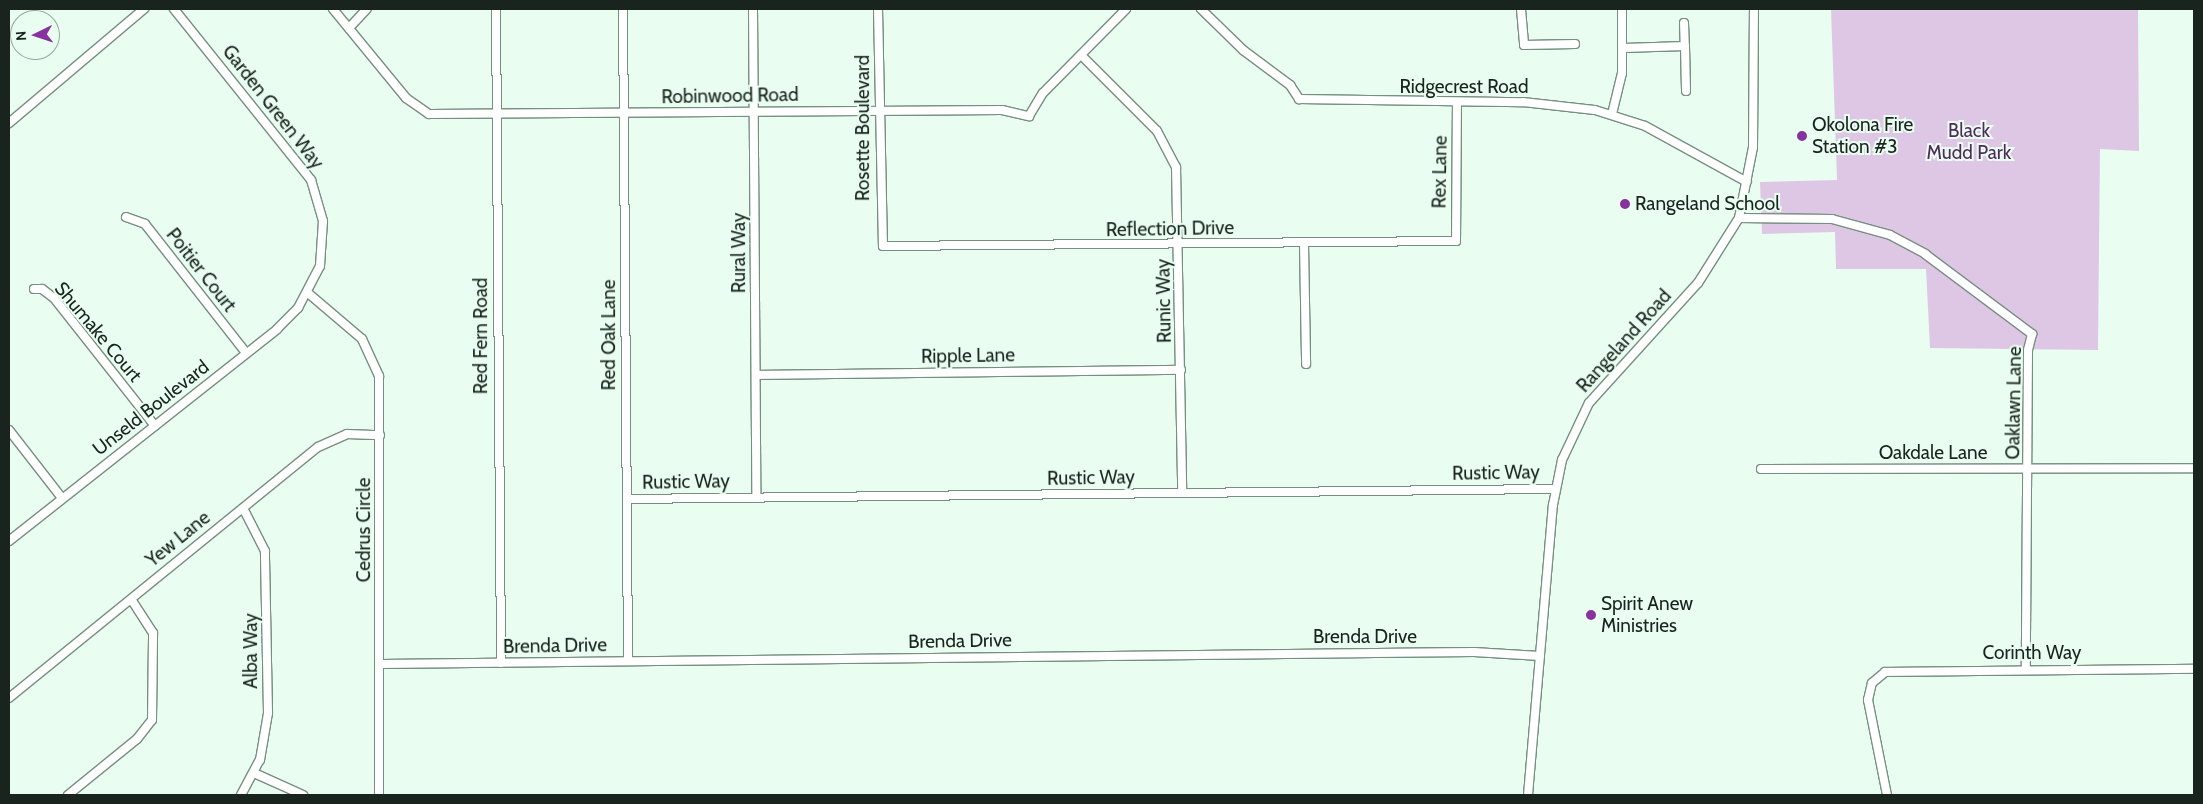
<!DOCTYPE html>
<style>
body{margin:0}
#map{position:relative;width:2203px;height:804px;overflow:hidden;background:#e9fef1;font-family:Cabin,sans-serif}
div>[style]{position:absolute}
.green>*{inset:0;background:#dec7e5}
.roads{filter:drop-shadow(1px 0 #778f80) drop-shadow(-1px 0 #778f80) drop-shadow(0 1px #778f80) drop-shadow(0 -1px #778f80)}
.street>*{height:8px;margin:-4px;padding:0 4px;transform-origin:4px;border-radius:4px;background:#fff}
.dots>*{width:14px;height:14px;translate:-50% -50%;box-sizing:border-box;border:2px solid #e9fef1;border-radius:50%}
span{translate:-50% -50%;white-space:nowrap;text-align:center;line-height:1.15;-webkit-text-stroke:4px #e9fef1;paint-order:stroke}
.street-label{font-size:19px;color:#1a241e}
.poi-label{font-size:19px;color:#1a241e}
.left{translate:0 -50%;text-align:left}
.park-label{font-size:19px;color:#512a5c}
.frame{position:absolute;inset:0;border:10px solid #1a241e;pointer-events:none}
.north{position:absolute;left:10px;top:10px;width:50px;height:50px;box-sizing:border-box;background:#e9fef1;border:1px solid #96a79d;border-radius:50%;rotate:266deg;font-size:14px;font-weight:700;line-height:20px;text-align:center;color:#1a241e}
.north::after{content:'';display:block;margin:auto;width:18px;height:22px;background:#88329f;clip-path:polygon(50% 0,100% 100%,50% 72%,0 100%)}
</style>
<div id="map">
<div class="green">
<div style="clip-path:polygon(1831px 9px,2138px 9px,2139px 151px,2100px 149px,2098px 350px,1930px 348px,1926px 269px,1836px 269px,1835px 232px,1762px 234px,1760px 182px,1837px 180px)"></div>
</div>
<div class="roads">
<div class="street">
<div style="left:333px;top:9px;width:115px;rotate:50.6deg"></div>
<div style="left:406px;top:98px;width:28px;rotate:35deg"></div>
<div style="left:429px;top:114px;width:573px;rotate:-0.4deg"></div>
<div style="left:1002px;top:110px;width:28px;rotate:13deg"></div>
<div style="left:1029px;top:116px;width:27px;rotate:-59deg"></div>
<div style="left:1043px;top:93px;width:118px;rotate:-45.3deg"></div>
<div style="left:496px;top:9px;width:654px;rotate:89.56deg"></div>
<div style="left:623px;top:9px;width:652px;rotate:89.56deg"></div>
<div style="left:753px;top:9px;width:488px;rotate:89.6deg"></div>
<div style="left:878px;top:9px;width:237px;rotate:88.8deg"></div>
<div style="left:883px;top:246px;width:573px;rotate:-0.5deg"></div>
<div style="left:1456px;top:241px;width:137px;rotate:-89.6deg"></div>
<div style="left:1201px;top:9px;width:59px;rotate:44.3deg"></div>
<div style="left:1243px;top:50px;width:59px;rotate:36.7deg"></div>
<div style="left:1290px;top:85px;width:17px;rotate:57deg"></div>
<div style="left:1299px;top:99px;width:224px;rotate:0.8deg"></div>
<div style="left:1523px;top:102px;width:72px;rotate:6.3deg"></div>
<div style="left:1595px;top:110px;width:52px;rotate:17.7deg"></div>
<div style="left:1645px;top:126px;width:116px;rotate:28.8deg"></div>
<div style="left:1521px;top:9px;width:36px;rotate:85deg"></div>
<div style="left:1524px;top:45px;width:51px;rotate:-1.1deg"></div>
<div style="left:1684px;top:23px;width:23px;rotate:88deg"></div>
<div style="left:349px;top:28px;width:26px;rotate:-47deg"></div>
<div style="left:1624px;top:48px;width:61px;rotate:-1.9deg"></div>
<div style="left:1685px;top:46px;width:45px;rotate:88.7deg"></div>
<div style="left:1081px;top:55px;width:107px;rotate:45deg"></div>
<div style="left:1157px;top:131px;width:41px;rotate:62.2deg"></div>
<div style="left:1176px;top:167px;width:326px;rotate:88.9deg"></div>
<div style="left:1612px;top:114px;width:42px;rotate:-76.3deg"></div>
<div style="left:1622px;top:73px;width:64px;rotate:-90deg"></div>
<div style="left:9px;top:123px;width:177px;rotate:-40.2deg"></div>
<div style="left:126px;top:217px;width:20px;rotate:20deg"></div>
<div style="left:145px;top:224px;width:164px;rotate:51.9deg"></div>
<div style="left:1739px;top:218px;width:93px;rotate:0.6deg"></div>
<div style="left:1832px;top:219px;width:60px;rotate:15.4deg"></div>
<div style="left:1890px;top:235px;width:40px;rotate:28deg"></div>
<div style="left:1925px;top:254px;width:134px;rotate:36.8deg"></div>
<div style="left:2032px;top:334px;width:16px;rotate:104deg"></div>
<div style="left:2028px;top:350px;width:319px;rotate:90.4deg"></div>
<div style="left:1304px;top:244px;width:120px;rotate:89deg"></div>
<div style="left:34px;top:289px;width:8px"></div>
<div style="left:42px;top:289px;width:15px;rotate:37deg"></div>
<div style="left:54px;top:298px;width:163px;rotate:51.7deg"></div>
<div style="left:308px;top:293px;width:71px;rotate:40.4deg"></div>
<div style="left:362px;top:339px;width:41px;rotate:65.3deg"></div>
<div style="left:379px;top:376px;width:419px;rotate:90deg"></div>
<div style="left:756px;top:375px;width:425px;rotate:-0.7deg"></div>
<div style="left:9px;top:430px;width:86px;rotate:52.1deg"></div>
<div style="left:1761px;top:469px;width:433px;rotate:-0.1deg"></div>
<div style="left:627px;top:499px;width:928px;rotate:-0.62deg"></div>
<div style="left:9px;top:541px;width:342px;rotate:-38.3deg"></div>
<div style="left:277px;top:329px;width:30px;rotate:-45deg"></div>
<div style="left:298px;top:308px;width:47px;rotate:-62.4deg"></div>
<div style="left:320px;top:266px;width:45px;rotate:-86.2deg"></div>
<div style="left:323px;top:221px;width:43px;rotate:-106.3deg"></div>
<div style="left:311px;top:180px;width:219px;rotate:-128.7deg"></div>
<div style="left:381px;top:664px;width:1093px;rotate:-0.63deg"></div>
<div style="left:1474px;top:652px;width:66px;rotate:3.5deg"></div>
<div style="left:9px;top:698px;width:398px;rotate:-39.1deg"></div>
<div style="left:318px;top:447px;width:32px;rotate:-24deg"></div>
<div style="left:347px;top:434px;width:33px;rotate:2deg"></div>
<div style="left:254px;top:773px;width:54px;rotate:24.2deg"></div>
<div style="left:68px;top:795px;width:89px;rotate:-39.1deg"></div>
<div style="left:137px;top:739px;width:24px;rotate:-52deg"></div>
<div style="left:152px;top:720px;width:87px;rotate:-89.3deg"></div>
<div style="left:153px;top:633px;width:40px;rotate:-122.9deg"></div>
<div style="left:241px;top:795px;width:40px;rotate:-62deg"></div>
<div style="left:260px;top:760px;width:48px;rotate:-80.3deg"></div>
<div style="left:268px;top:713px;width:162px;rotate:-91.1deg"></div>
<div style="left:265px;top:551px;width:48px;rotate:-117.1deg"></div>
<div style="left:1528px;top:795px;width:291px;rotate:-85.1deg"></div>
<div style="left:1553px;top:505px;width:46px;rotate:-78.7deg"></div>
<div style="left:1562px;top:460px;width:63px;rotate:-64.7deg"></div>
<div style="left:1589px;top:403px;width:162px;rotate:-47.8deg"></div>
<div style="left:1698px;top:283px;width:77px;rotate:-57.8deg"></div>
<div style="left:1739px;top:218px;width:72px;rotate:-78.8deg"></div>
<div style="left:1753px;top:147px;width:138px;rotate:-89.6deg"></div>
<div style="left:1887px;top:795px;width:97px;rotate:-101.3deg"></div>
<div style="left:1868px;top:700px;width:17px;rotate:-77deg"></div>
<div style="left:1872px;top:683px;width:17px;rotate:-40deg"></div>
<div style="left:1885px;top:672px;width:309px;rotate:-0.6deg"></div>
</div>
</div>
<div class="dots">
<div style="left:1802px;top:136px;background:#88329f"></div>
<div style="left:1625px;top:204px;background:#88329f"></div>
<div style="left:1591px;top:615px;background:#88329f"></div>
</div>
<div class="street-label">
<span style="left:1464px;top:87px">Ridgecrest Road</span>
<span style="left:730px;top:96px;rotate:-1deg">Robinwood Road</span>
<span style="left:273px;top:107px;rotate:52deg">Garden Green Way</span>
<span style="left:863px;top:128px;rotate:-90deg">Rosette Boulevard</span>
<span style="left:1440px;top:172px;rotate:-89deg">Rex Lane</span>
<span style="left:1170px;top:229px;rotate:-1deg">Reflection Drive</span>
<span style="left:739px;top:253px;rotate:-90deg">Rural Way</span>
<span style="left:201px;top:270px;rotate:52deg">Poitier Court</span>
<span style="left:1164px;top:301px;rotate:-91deg">Runic Way</span>
<span style="left:98px;top:332px;rotate:50deg">Shumake Court</span>
<span style="left:609px;top:335px;rotate:-90deg">Red Oak Lane</span>
<span style="left:481px;top:336px;rotate:-90deg">Red Fern Road</span>
<span style="left:1624px;top:341px;rotate:-48deg">Rangeland Road</span>
<span style="left:968px;top:356px;rotate:-1deg">Ripple Lane</span>
<span style="left:2014px;top:403px;rotate:-89deg">Oaklawn Lane</span>
<span style="left:151px;top:408px;rotate:-38deg">Unseld Boulevard</span>
<span style="left:1933px;top:453px">Oakdale Lane</span>
<span style="left:1496px;top:473px;rotate:-1deg">Rustic Way</span>
<span style="left:1091px;top:478px;rotate:-1deg">Rustic Way</span>
<span style="left:686px;top:482px;rotate:-1deg">Rustic Way</span>
<span style="left:364px;top:530px;rotate:-90deg">Cedrus Circle</span>
<span style="left:178px;top:539px;rotate:-39deg">Yew Lane</span>
<span style="left:1365px;top:637px">Brenda Drive</span>
<span style="left:960px;top:641px;rotate:-1deg">Brenda Drive</span>
<span style="left:555px;top:646px;rotate:-1deg">Brenda Drive</span>
<span style="left:251px;top:651px;rotate:-90deg">Alba Way</span>
<span style="left:2032px;top:653px">Corinth Way</span>
</div>
<div class="poi-label">
<span class="left" style="left:1812px;top:136px">Okolona Fire<br>Station #3</span>
<span class="left" style="left:1635px;top:204px">Rangeland School</span>
<span class="left" style="left:1601px;top:615px">Spirit Anew<br>Ministries</span>
</div>
<div class="park-label">
<span style="left:1969px;top:142px">Black<br>Mudd Park</span>
</div>
<div class="frame"></div>
<div class="north">N</div>
</div>
